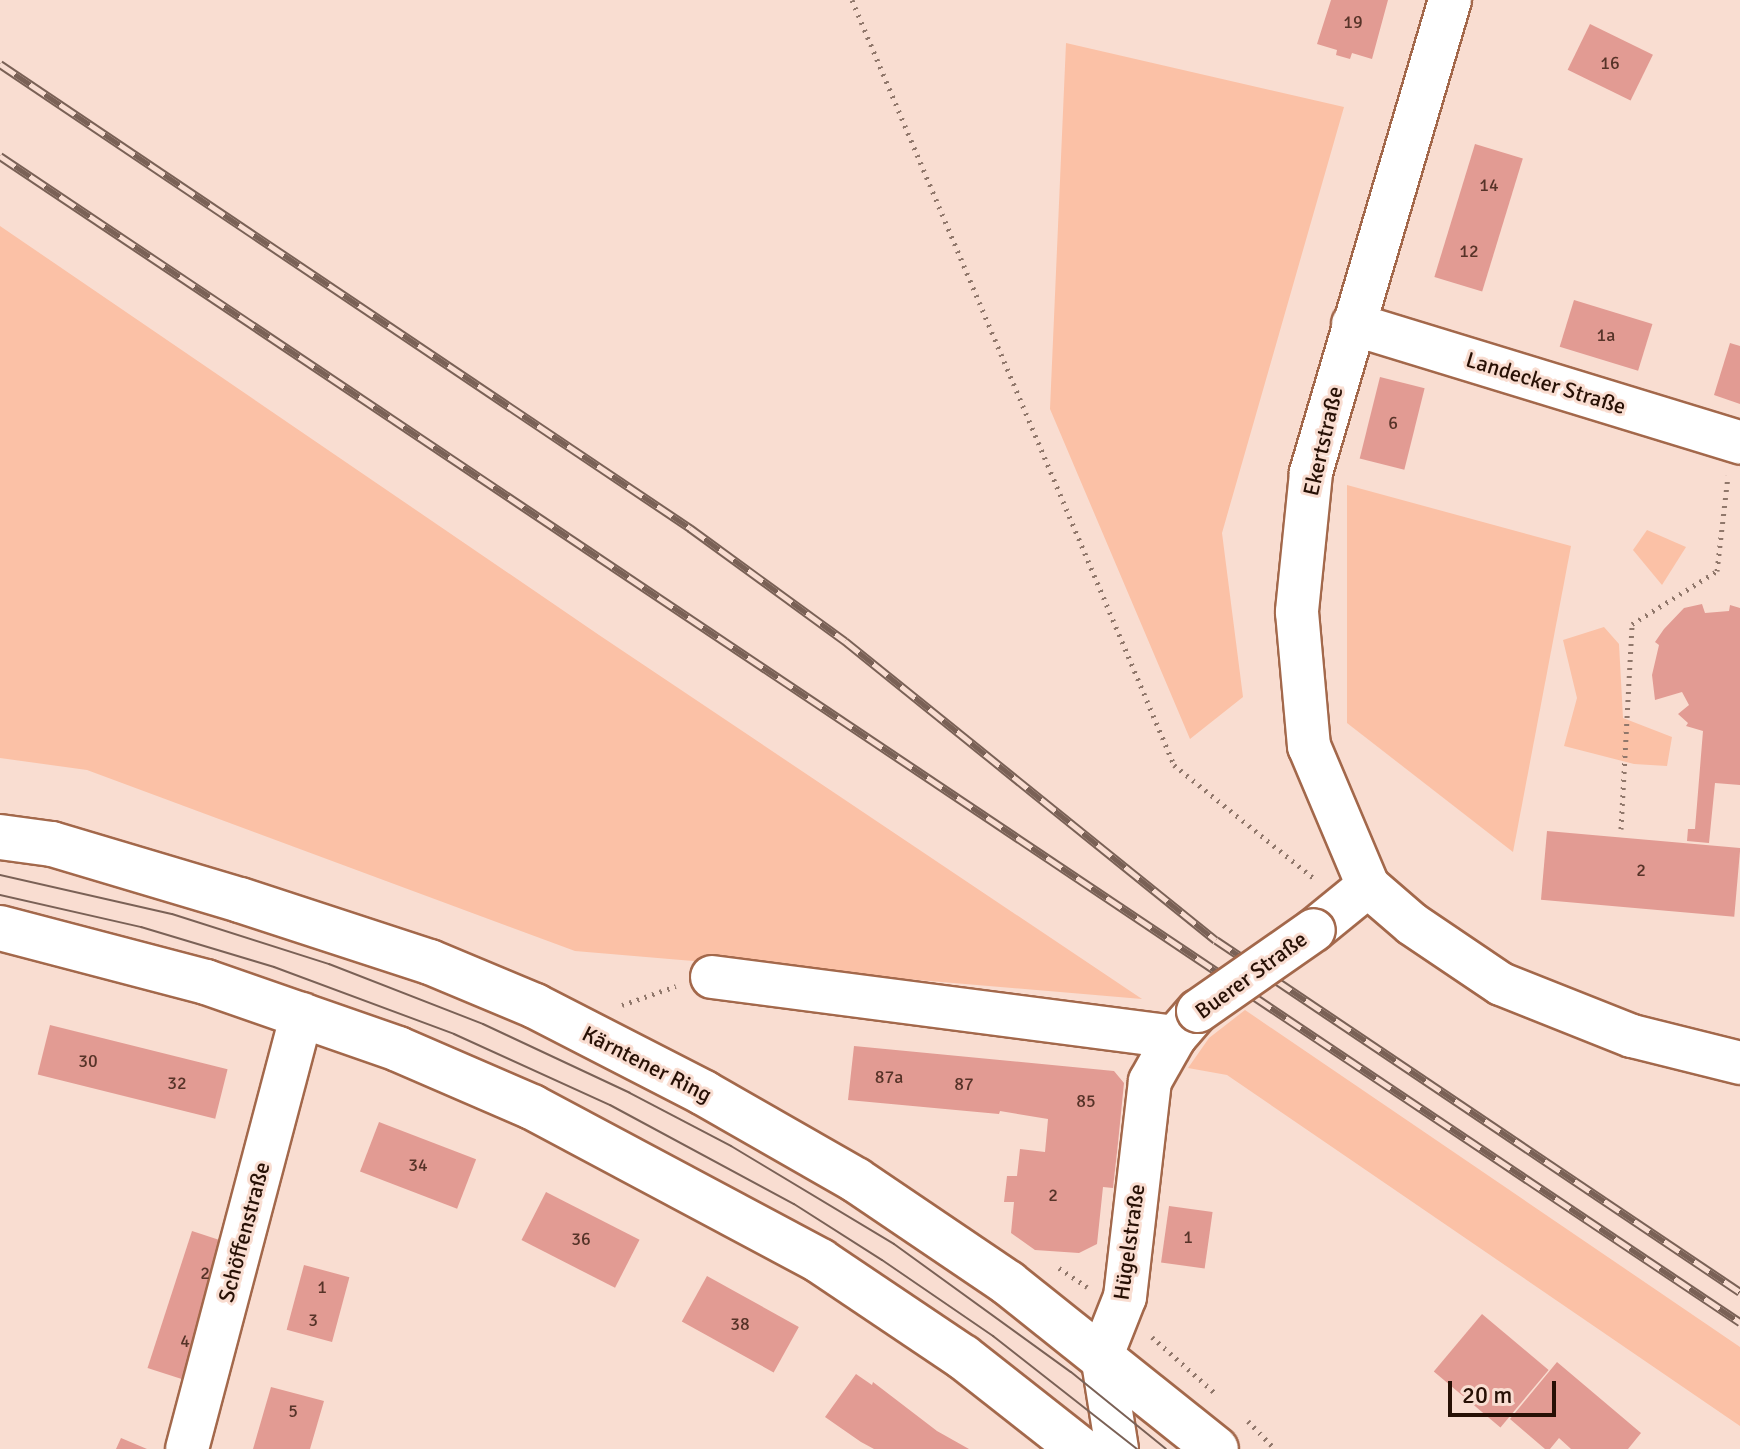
<!DOCTYPE html>
<meta charset="utf-8">
<style>
body{margin:0}
#map{position:relative;width:1740px;height:1449px;overflow:hidden;background:#f9ddd1;font-family:Signika,sans-serif}
div>[style]{position:absolute}
.green>*{inset:0;background:#fbc1a6}
.building>*{inset:0;background:#e29b93;transform-origin:0 0}
.path>*{height:5px;margin-top:-2.5px;transform-origin:0;background:repeating-linear-gradient(90deg,#90776b 0 2px,transparent 0 8px)}
.roads{filter:drop-shadow(2px 0 #a3684b) drop-shadow(-2px 0 #a3684b) drop-shadow(0 2px #a3684b) drop-shadow(0 -2px #a3684b)}
.street>*{height:42px;margin:-21px;padding:0 21px;transform-origin:21px;border-radius:21px;background:#fff}
.secondary>*{height:44px;margin:-22px;padding:0 22px;transform-origin:22px;border-radius:22px;background:#fff}
.tram>*{height:2px;margin:-1px;padding:0 1px;transform-origin:1px;border-radius:1px;background:#7a6156}
.rail>*{height:9px;margin-top:-4.5px;transform-origin:0;background:repeating-linear-gradient(90deg,#f9ddd1 0 18px,#7a6156 0 36px);box-sizing:border-box;border-block:2px solid #7a6156}
.bridges{filter:drop-shadow(2px 0 #a3684b) drop-shadow(-2px 0 #a3684b) drop-shadow(0 2px #a3684b) drop-shadow(0 -2px #a3684b)}
.street-bridge>*{height:42px;margin:-21px;padding:0 21px;transform-origin:21px;border-radius:21px;background:#fff}
span{translate:-50% -50%;white-space:nowrap;text-align:center;line-height:1.15;-webkit-text-stroke:6px #f9ddd1;paint-order:stroke}
.number-label{font-size:18px;color:#563328}
.number-label span{-webkit-text-stroke-width:0}
.street-label{font-size:22px;color:#271005}
.scale{position:absolute;left:1448px;top:1381px;width:108px;height:36px;box-sizing:border-box;border:4px solid #271005;border-top:0;padding-left:10px;font-size:24px;line-height:28px;white-space:nowrap;color:#271005;-webkit-text-stroke:6px #f9ddd1;paint-order:stroke}
</style>
<div id="map">
<div class="green">
<div style="clip-path:polygon(1066px 43px,1344px 107px,1222px 533px,1243px 697px,1190px 739px,1050px 409px)"></div>
<div style="clip-path:polygon(0 226px,599px 635px,1142px 999px,575px 951px,87px 770px,0 758px)"></div>
<div style="clip-path:polygon(1347px 485px,1571px 546px,1513px 852px,1347px 723px)"></div>
<div style="clip-path:polygon(1647px 530px,1686px 547px,1662px 585px,1633px 550px)"></div>
<div style="clip-path:polygon(1604px 627px,1619px 644px,1623px 718px,1672px 737px,1667px 766px,1634px 764px,1564px 746px,1577px 698px,1563px 640px)"></div>
<div style="clip-path:polygon(1245px 1010px,1740px 1347px,1740px 1426px,1227px 1075px,1188px 1068px,1209px 1038px)"></div>
</div>
<div class="building">
<div style="clip-path:polygon(1331px 0,1388px 0,1372px 59px,1352px 53px,1350px 59px,1336px 55px,1337px 50px,1317px 44px)"></div>
<div style="left:1590px;top:24px;width:70px;height:51px;rotate:26deg"></div>
<div style="left:1475px;top:144px;width:50px;height:139px;rotate:17deg"></div>
<div style="left:1574px;top:300px;width:82px;height:49px;rotate:17deg"></div>
<div style="clip-path:polygon(1730px 343px,1740px 346px,1740px 404px,1714px 395px)"></div>
<div style="left:1380px;top:377px;width:46px;height:84px;rotate:14deg"></div>
<div style="clip-path:polygon(1702px 604px,1705px 613px,1729px 611px,1730px 605px,1740px 608px,1740px 785px,1715px 783px,1709px 843px,1687px 841px,1688px 829px,1695px 829px,1703px 731px,1686px 726px,1688px 723px,1678px 714px,1689px 705px,1682px 692px,1655px 700px,1652px 675px,1659px 645px,1655px 642px,1664px 629px,1684px 608px)"></div>
<div style="left:1547px;top:831px;width:194px;height:69px;rotate:5deg"></div>
<div style="left:50px;top:1025px;width:183px;height:51px;rotate:14deg"></div>
<div style="clip-path:polygon(854px 1046px,1114px 1071px,1124px 1083px,1118px 1143px,1113px 1188px,1103px 1187px,1097px 1244px,1079px 1253px,1035px 1250px,1011px 1233px,1014px 1202px,1004px 1202px,1007px 1176px,1017px 1176px,1020px 1149px,1045px 1152px,1048px 1119px,1000px 1111px,999px 1114px,848px 1100px)"></div>
<div style="left:379px;top:1122px;width:104px;height:53px;rotate:21deg"></div>
<div style="left:546px;top:1192px;width:105px;height:54px;rotate:27deg"></div>
<div style="left:1169px;top:1206px;width:44px;height:57px;rotate:8deg"></div>
<div style="left:192px;top:1231px;width:49px;height:144px;rotate:18deg"></div>
<div style="left:304px;top:1265px;width:47px;height:67px;rotate:15deg"></div>
<div style="left:707px;top:1276px;width:105px;height:52px;rotate:29deg"></div>
<div style="left:1482px;top:1314px;width:87px;height:75px;rotate:40deg"></div>
<div style="clip-path:polygon(1557px 1362px,1641px 1433px,1628px 1449px,1571px 1449px,1559px 1438px,1550px 1449px,1545px 1449px,1510px 1419px)"></div>
<div style="clip-path:polygon(856px 1374px,872px 1385px,873px 1382px,937px 1431px,969px 1449px,874px 1449px,861px 1442px,825px 1417px)"></div>
<div style="clip-path:polygon(271px 1387px,324px 1401px,310px 1449px,253px 1449px)"></div>
<div style="clip-path:polygon(121px 1438px,147px 1449px,116px 1449px)"></div>
</div>
<div class="path">
<div style="left:852px;top:0;width:830px;rotate:67.17deg"></div>
<div style="left:1174px;top:765px;width:181px;rotate:39deg"></div>
<div style="left:1621px;top:829px;width:205px;rotate:-86.9deg"></div>
<div style="left:1632px;top:624px;width:100px;rotate:-31.9deg"></div>
<div style="left:1717px;top:571px;width:96px;rotate:-83.4deg"></div>
<div style="left:622px;top:1005px;width:57px;rotate:-19.4deg"></div>
<div style="left:1059px;top:1268px;width:34px;rotate:34deg"></div>
<div style="left:1152px;top:1337px;width:86px;rotate:41.7deg"></div>
<div style="left:1248px;top:1421px;width:39px;rotate:46deg"></div>
</div>
<div class="roads">
<div class="street">
<div style="left:1450px;top:0;width:493px;rotate:106.4deg"></div>
<div style="left:1311px;top:473px;width:140px;rotate:95.8deg"></div>
<div style="left:1297px;top:612px;width:135px;rotate:84.9deg"></div>
<div style="left:1309px;top:746px;width:152px;rotate:67.1deg"></div>
<div style="left:1368px;top:886px;width:58px;rotate:40.8deg"></div>
<div style="left:1412px;top:924px;width:107px;rotate:34deg"></div>
<div style="left:1501px;top:984px;width:141px;rotate:21.7deg"></div>
<div style="left:1632px;top:1036px;width:111px;rotate:14deg"></div>
<div style="left:1353px;top:324px;width:405px;rotate:17deg"></div>
<div style="left:1314px;top:930px;width:70px;rotate:-39.2deg"></div>
<div style="left:712px;top:977px;width:467px;rotate:7.4deg"></div>
<div style="left:1175px;top:1037px;width:35px;rotate:-49deg"></div>
<div style="left:187px;top:1449px;width:450px;rotate:-75.2deg"></div>
<div style="left:1117px;top:1449px;width:95px;rotate:-99.1deg"></div>
<div style="left:1102px;top:1355px;width:62px;rotate:-68.4deg"></div>
<div style="left:1125px;top:1297px;width:217px;rotate:-83.4deg"></div>
<div style="left:1150px;top:1081px;width:51px;rotate:-60.4deg"></div>
</div>
<div class="secondary">
<div style="left:0;top:837px;width:52px;rotate:7.7deg"></div>
<div style="left:52px;top:844px;width:196px;rotate:16.6deg"></div>
<div style="left:240px;top:900px;width:200px;rotate:18.1deg"></div>
<div style="left:430px;top:962px;width:114px;rotate:22.7deg"></div>
<div style="left:535px;top:1006px;width:190px;rotate:27.2deg"></div>
<div style="left:704px;top:1093px;width:175px;rotate:29.8deg"></div>
<div style="left:856px;top:1180px;width:184px;rotate:34.1deg"></div>
<div style="left:1008px;top:1283px;width:266px;rotate:38.6deg"></div>
<div style="left:0;top:928px;width:213px;rotate:14.7deg"></div>
<div style="left:206px;top:982px;width:203px;rotate:19.2deg"></div>
<div style="left:398px;top:1049px;width:146px;rotate:23.4deg"></div>
<div style="left:532px;top:1107px;width:327px;rotate:28.1deg"></div>
<div style="left:820px;top:1261px;width:172px;rotate:33.9deg"></div>
<div style="left:963px;top:1357px;width:149px;rotate:38.2deg"></div>
</div>
</div>
<div class="tram">
<div style="left:0;top:875px;width:176px;rotate:12.8deg"></div>
<div style="left:172px;top:914px;width:165px;rotate:17.7deg"></div>
<div style="left:329px;top:964px;width:165px;rotate:21.3deg"></div>
<div style="left:483px;top:1024px;width:162px;rotate:25.1deg"></div>
<div style="left:630px;top:1093px;width:114px;rotate:27.7deg"></div>
<div style="left:731px;top:1146px;width:190px;rotate:31deg"></div>
<div style="left:894px;top:1244px;width:218px;rotate:35.9deg"></div>
<div style="left:1071px;top:1372px;width:122px;rotate:39deg"></div>
<div style="left:0;top:895px;width:145px;rotate:12.8deg"></div>
<div style="left:141px;top:927px;width:139px;rotate:16.7deg"></div>
<div style="left:274px;top:967px;width:192px;rotate:20.4deg"></div>
<div style="left:454px;top:1034px;width:171px;rotate:24.5deg"></div>
<div style="left:610px;top:1105px;width:209px;rotate:28.3deg"></div>
<div style="left:794px;top:1204px;width:104px;rotate:32.5deg"></div>
<div style="left:882px;top:1260px;width:135px;rotate:34.4deg"></div>
<div style="left:993px;top:1336px;width:183px;rotate:38.1deg"></div>
</div>
<div class="rail">
<div style="left:0;top:64px;width:832px;rotate:33.92deg"></div>
<div style="left:690px;top:528px;width:192px;rotate:36.1deg"></div>
<div style="left:845px;top:641px;width:476px;rotate:38.9deg"></div>
<div style="left:1216px;top:940px;width:631px;rotate:33.89deg"></div>
<div style="left:0;top:156px;width:2095px;rotate:33.83deg"></div>
</div>
<div class="bridges">
<div class="street-bridge">
<div style="left:1198px;top:1011px;width:141px;rotate:-34.9deg"></div>
</div>
</div>
<div class="number-label">
<span style="left:1353px;top:22px">19</span>
<span style="left:1610px;top:63px">16</span>
<span style="left:1489px;top:185px">14</span>
<span style="left:1469px;top:251px">12</span>
<span style="left:1606px;top:335px">1a</span>
<span style="left:1393px;top:423px">6</span>
<span style="left:1641px;top:870px">2</span>
<span style="left:88px;top:1061px">30</span>
<span style="left:889px;top:1077px">87a</span>
<span style="left:177px;top:1083px">32</span>
<span style="left:964px;top:1084px">87</span>
<span style="left:1086px;top:1101px">85</span>
<span style="left:418px;top:1165px">34</span>
<span style="left:1053px;top:1195px">2</span>
<span style="left:1188px;top:1237px">1</span>
<span style="left:581px;top:1239px">36</span>
<span style="left:205px;top:1273px">2</span>
<span style="left:322px;top:1287px">1</span>
<span style="left:313px;top:1320px">3</span>
<span style="left:740px;top:1324px">38</span>
<span style="left:185px;top:1341px">4</span>
<span style="left:293px;top:1411px">5</span>
</div>
<div class="street-label">
<span style="left:1546px;top:383px;rotate:17deg">Landecker Straße</span>
<span style="left:1323px;top:441px;rotate:-77deg">Ekertstraße</span>
<span style="left:1251px;top:975px;rotate:-36deg">Buerer Straße</span>
<span style="left:647px;top:1064px;rotate:27deg">Kärntener Ring</span>
<span style="left:244px;top:1232px;rotate:-75deg">Schöffenstraße</span>
<span style="left:1129px;top:1242px;rotate:-82deg">Hügelstraße</span>
</div>
<div class="scale">20 m</div>
</div>
